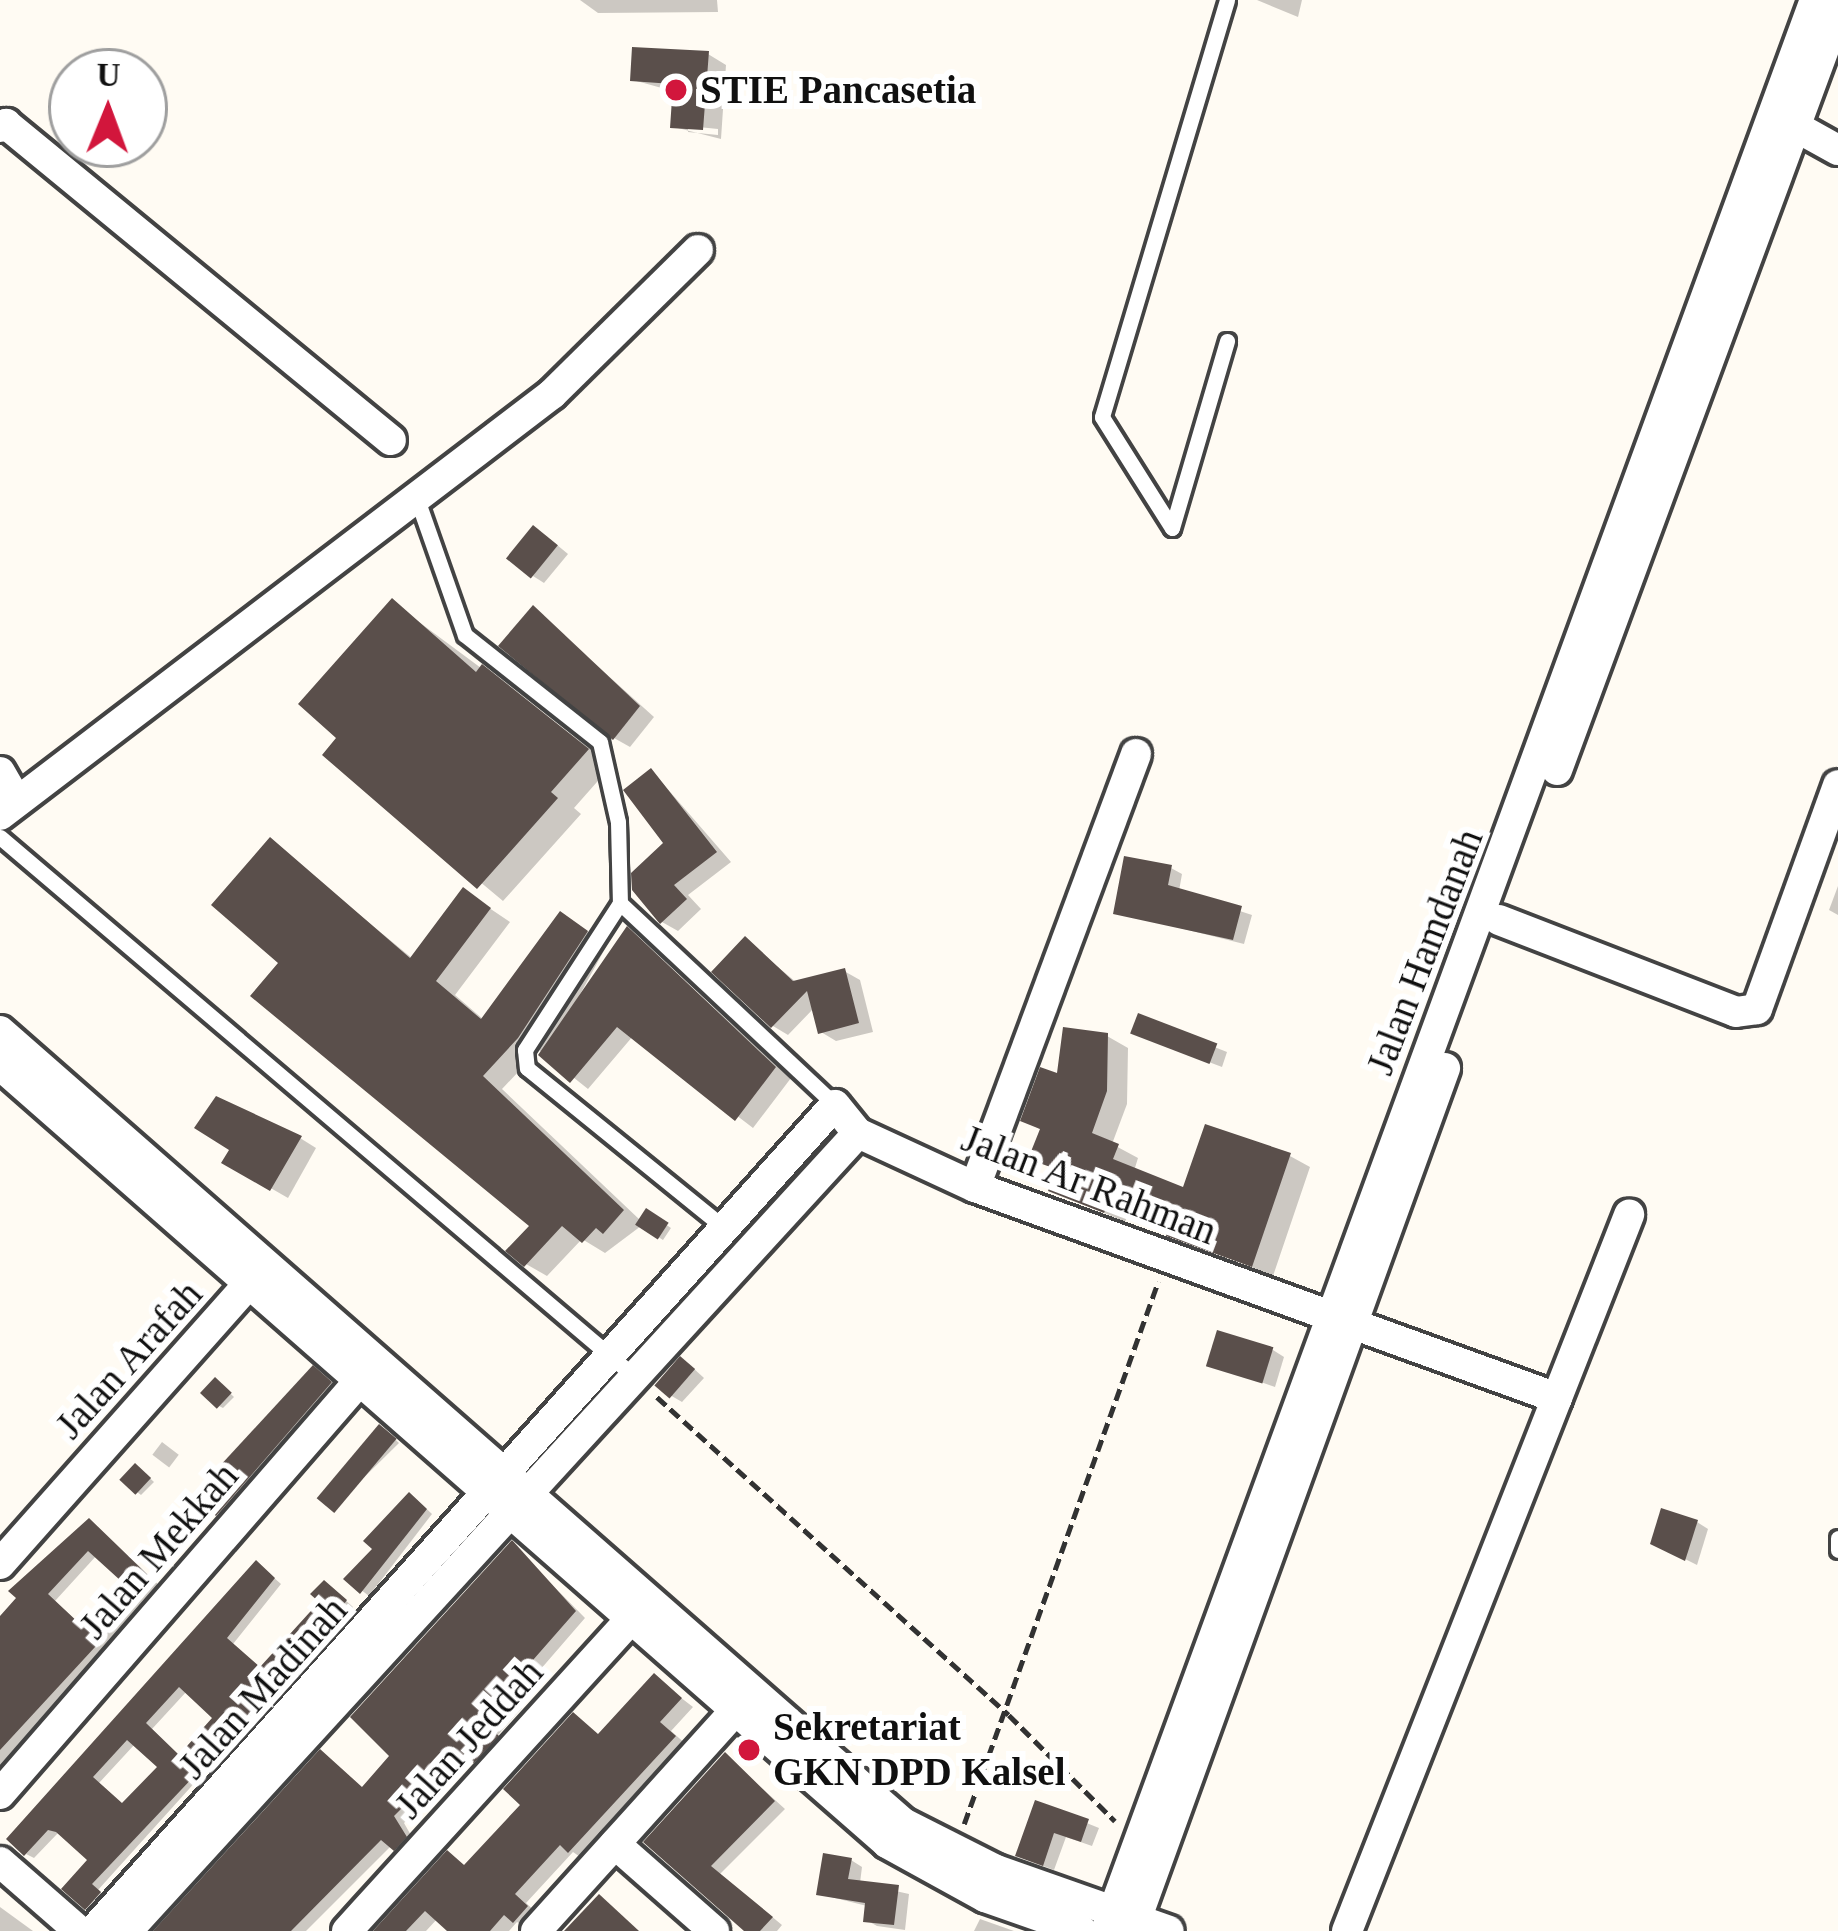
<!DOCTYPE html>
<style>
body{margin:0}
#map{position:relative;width:1838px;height:1931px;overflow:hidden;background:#fffbf3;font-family:"Times New Roman",serif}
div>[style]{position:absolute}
.shadow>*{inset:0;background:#0003;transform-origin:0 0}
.building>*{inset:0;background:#5a4f4b;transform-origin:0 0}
.path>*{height:4.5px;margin-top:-2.25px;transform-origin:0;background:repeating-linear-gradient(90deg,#323232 0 12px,transparent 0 18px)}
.roads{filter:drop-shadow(3px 0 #434343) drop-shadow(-3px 0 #434343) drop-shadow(0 3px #434343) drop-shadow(0 -3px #434343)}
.service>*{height:15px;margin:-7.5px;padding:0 7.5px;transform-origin:7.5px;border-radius:7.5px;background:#fff}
.minor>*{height:30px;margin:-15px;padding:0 15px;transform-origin:15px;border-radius:15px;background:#fff}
.dots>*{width:33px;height:33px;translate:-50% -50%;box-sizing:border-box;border:6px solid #fff;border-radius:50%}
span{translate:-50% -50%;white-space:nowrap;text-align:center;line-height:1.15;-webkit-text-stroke:12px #fff;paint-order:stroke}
.poi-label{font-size:39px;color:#101010;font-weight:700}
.left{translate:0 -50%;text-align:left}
.street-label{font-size:39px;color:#101010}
.north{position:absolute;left:48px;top:48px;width:120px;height:120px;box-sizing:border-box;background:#fff;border:3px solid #9f9f9f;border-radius:50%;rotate:1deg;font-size:33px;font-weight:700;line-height:48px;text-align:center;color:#101010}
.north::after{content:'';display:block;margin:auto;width:42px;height:54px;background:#d2163c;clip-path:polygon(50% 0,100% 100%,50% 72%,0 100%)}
</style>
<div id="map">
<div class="shadow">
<div style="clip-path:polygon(580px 0,717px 0,718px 12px,598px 13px)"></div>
<div style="clip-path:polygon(1257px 0,1302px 0,1298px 17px)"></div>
<div style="clip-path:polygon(evenodd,708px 54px,726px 65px,721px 139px,674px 127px,676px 92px,633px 80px,708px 54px,688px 126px,718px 129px,718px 135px,688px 132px,688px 126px)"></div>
<div style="clip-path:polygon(545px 535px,568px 554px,544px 583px,533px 576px)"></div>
<div style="clip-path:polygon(392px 602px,612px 765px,574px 808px,581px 814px,503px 901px,327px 754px,341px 738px)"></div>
<div style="clip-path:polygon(534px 609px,654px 717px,630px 747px,614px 738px)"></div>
<div style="clip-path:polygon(652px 771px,731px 862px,688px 895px,701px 909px,678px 931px,662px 922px,667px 843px)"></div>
<div style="clip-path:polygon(270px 841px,413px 959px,464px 891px,510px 922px,455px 995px,484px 1020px,581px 927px,607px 945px,572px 1009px,628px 930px,791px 1078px,753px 1128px,633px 1036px,588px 1089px,539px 1050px,502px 1089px,640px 1220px,646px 1211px,671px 1228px,663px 1240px,641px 1226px,605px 1253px,582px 1239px,547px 1276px,526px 1264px,533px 1225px,283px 963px)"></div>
<div style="clip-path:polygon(1171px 868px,1182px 874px,1179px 891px,1252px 915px,1244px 944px,1116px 912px)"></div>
<div style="clip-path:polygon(1838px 886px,1838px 915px,1829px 910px)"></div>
<div style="clip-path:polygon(746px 940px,797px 983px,844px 971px,860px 980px,873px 1032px,836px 1041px,821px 1032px,815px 1007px,788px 1035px,773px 1026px)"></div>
<div style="clip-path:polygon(1139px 1017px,1227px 1052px,1222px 1067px,1145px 1038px)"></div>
<div style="clip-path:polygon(1107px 1036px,1128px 1048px,1127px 1104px,1112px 1144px,1138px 1158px,1134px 1171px,1185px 1191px,1290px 1156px,1310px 1167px,1273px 1276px,1170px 1234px,1179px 1208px,1137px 1192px,1125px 1222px,1052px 1190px,1059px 1172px,1032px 1157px,1043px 1131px,1024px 1120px)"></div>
<div style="clip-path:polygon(300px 1138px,316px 1148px,288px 1198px,225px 1162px,232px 1150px)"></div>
<div style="clip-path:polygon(1273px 1350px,1284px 1357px,1275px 1387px,1210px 1364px)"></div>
<div style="clip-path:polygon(692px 1367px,704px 1378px,682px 1402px,670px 1395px)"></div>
<div style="clip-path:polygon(322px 1374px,339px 1389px,226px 1518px,218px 1513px)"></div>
<div style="clip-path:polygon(220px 1384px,234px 1397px,223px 1408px,219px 1406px)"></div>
<div style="clip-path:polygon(385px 1430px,399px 1443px,333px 1508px)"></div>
<div style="left:162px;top:1442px;width:21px;height:16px;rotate:37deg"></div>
<div style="clip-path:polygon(140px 1469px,154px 1482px,141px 1495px,137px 1492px)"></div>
<div style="clip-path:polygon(417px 1500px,432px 1514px,369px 1596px,347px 1579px)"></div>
<div style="clip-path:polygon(1697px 1522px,1708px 1529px,1697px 1565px,1665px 1549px)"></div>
<div style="clip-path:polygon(evenodd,98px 1527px,162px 1588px,0 1769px,0 1621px,98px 1527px,97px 1555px,125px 1581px,83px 1627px,55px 1601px,97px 1555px)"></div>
<div style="clip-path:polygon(512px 1544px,585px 1618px,514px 1700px,522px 1708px,498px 1735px,507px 1743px,486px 1767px,470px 1756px,404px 1823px,416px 1844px,406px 1855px,392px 1845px,306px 1931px,158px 1931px,364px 1789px,393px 1756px)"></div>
<div style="clip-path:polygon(evenodd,264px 1569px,281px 1584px,233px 1644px,262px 1670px,332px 1588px,353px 1607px,98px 1890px,107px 1898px,94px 1912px,86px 1907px,91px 1860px,58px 1833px,34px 1858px,26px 1854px,264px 1569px,187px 1691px,217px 1718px,181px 1757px,152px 1729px,187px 1691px,264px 1569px,135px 1744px,161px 1767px,124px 1806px,99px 1783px,135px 1744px)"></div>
<div style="clip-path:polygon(654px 1677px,693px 1707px,671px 1731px,687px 1745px,583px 1859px,573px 1852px,526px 1903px,539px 1915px,527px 1928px,517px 1922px,509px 1931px,452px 1931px,438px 1918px,426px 1931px,377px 1931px,448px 1854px,467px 1867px,524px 1805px,573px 1716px,600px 1736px)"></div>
<div style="clip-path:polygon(725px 1755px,785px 1809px,720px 1874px,782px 1925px,777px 1931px,748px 1931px,647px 1842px)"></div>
<div style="clip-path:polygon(1037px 1803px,1099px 1828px,1092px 1846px,1066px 1837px,1054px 1870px,1030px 1861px)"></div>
<div style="clip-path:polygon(851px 1860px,862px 1867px,860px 1883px,909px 1894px,905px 1930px,877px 1926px,866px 1920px,867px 1906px,819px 1894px)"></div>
<div style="clip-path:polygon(0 1907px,33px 1931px,0 1931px)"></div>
<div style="clip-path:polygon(980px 1919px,1014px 1931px,974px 1931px)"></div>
</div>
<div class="building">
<div style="clip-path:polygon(632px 47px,709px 51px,703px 130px,670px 128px,673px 84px,630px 81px)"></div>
<div style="left:533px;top:525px;width:32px;height:43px;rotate:39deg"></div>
<div style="clip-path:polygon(392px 598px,476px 672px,482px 664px,589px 749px,551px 792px,558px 798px,477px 889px,322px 755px,336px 738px,298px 704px)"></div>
<div style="clip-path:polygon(533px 605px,640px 706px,613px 740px,498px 646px)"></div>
<div style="clip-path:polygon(651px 768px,717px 852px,674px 885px,687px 899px,660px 924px,632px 890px,631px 873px,663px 843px,623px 790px)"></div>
<div style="clip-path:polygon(270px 837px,410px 958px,463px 887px,491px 908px,436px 981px,481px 1019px,560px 911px,588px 931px,518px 1038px,483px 1076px,624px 1210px,603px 1234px,596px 1228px,582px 1243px,562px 1226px,524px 1267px,505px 1251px,529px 1226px,250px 996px,278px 963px,211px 905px)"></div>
<div style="clip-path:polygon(1124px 856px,1172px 865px,1168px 885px,1242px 906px,1233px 940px,1113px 914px)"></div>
<div style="clip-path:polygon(627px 926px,776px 1067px,735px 1121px,617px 1027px,570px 1083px,538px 1055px)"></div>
<div style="clip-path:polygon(745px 936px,793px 981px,845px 968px,859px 1023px,818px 1034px,807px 991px,771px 1028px,711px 972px)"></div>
<div style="left:1138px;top:1013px;width:85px;height:22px;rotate:21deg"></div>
<div style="clip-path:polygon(1063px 1027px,1108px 1033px,1107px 1091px,1092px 1133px,1119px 1144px,1113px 1159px,1183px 1187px,1205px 1124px,1291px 1153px,1252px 1267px,1166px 1236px,1176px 1206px,1116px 1183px,1104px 1213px,1048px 1191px,1056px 1169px,1028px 1159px,1040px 1129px,1020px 1121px,1040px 1067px,1057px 1073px)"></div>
<div style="clip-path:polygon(216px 1096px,302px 1136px,270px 1191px,221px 1163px,229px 1150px,194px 1128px)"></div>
<div style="left:646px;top:1208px;width:27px;height:20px;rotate:33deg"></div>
<div style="left:1217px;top:1330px;width:59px;height:38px;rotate:17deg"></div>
<div style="left:680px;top:1356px;width:20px;height:39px;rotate:41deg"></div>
<div style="clip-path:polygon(313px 1365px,332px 1382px,216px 1516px,193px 1495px)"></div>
<div style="left:215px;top:1377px;width:23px;height:22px;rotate:43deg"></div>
<div style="left:379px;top:1424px;width:23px;height:97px;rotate:40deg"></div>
<div style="left:135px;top:1463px;width:22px;height:23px;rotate:43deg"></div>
<div style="clip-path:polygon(409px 1492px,427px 1509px,360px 1594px,343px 1579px,372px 1549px,363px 1541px)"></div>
<div style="clip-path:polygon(1661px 1508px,1698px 1520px,1685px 1561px,1650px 1544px)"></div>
<div style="clip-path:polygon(evenodd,89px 1518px,155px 1582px,0 1750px,0 1616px,16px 1598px,8px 1591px,89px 1518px,88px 1551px,121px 1581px,81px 1625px,48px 1594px,88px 1551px)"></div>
<div style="clip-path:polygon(512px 1540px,576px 1611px,505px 1692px,514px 1700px,489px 1727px,499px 1736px,474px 1763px,458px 1752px,394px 1816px,407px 1837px,394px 1851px,381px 1840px,291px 1931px,153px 1931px,320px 1749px,362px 1787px,389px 1756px,350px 1717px)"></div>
<div style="clip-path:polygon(evenodd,256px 1560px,275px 1578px,227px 1638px,260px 1667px,319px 1602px,310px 1594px,324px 1580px,347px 1600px,305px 1659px,92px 1884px,101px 1892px,85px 1910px,61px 1889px,87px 1860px,56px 1832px,48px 1830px,24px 1856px,6px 1839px,256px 1560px,179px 1687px,212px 1718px,179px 1755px,146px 1723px,179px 1687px,256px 1560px,127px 1740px,157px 1767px,122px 1803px,93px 1777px,127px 1740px)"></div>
<div style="clip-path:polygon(654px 1673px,682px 1698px,660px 1722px,676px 1736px,568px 1853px,560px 1845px,515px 1894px,528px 1906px,513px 1923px,504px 1915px,490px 1931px,447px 1931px,425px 1911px,406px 1931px,373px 1931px,447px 1850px,464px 1865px,520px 1805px,503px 1789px,573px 1712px,598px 1734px)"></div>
<div style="clip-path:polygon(725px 1752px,775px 1801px,711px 1866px,773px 1917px,760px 1931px,744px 1931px,643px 1842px)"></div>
<div style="clip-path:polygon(1035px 1800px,1089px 1819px,1081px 1842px,1054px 1833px,1043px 1866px,1015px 1856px)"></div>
<div style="clip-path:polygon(823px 1853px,852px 1858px,848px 1879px,899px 1885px,894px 1925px,863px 1922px,865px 1903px,816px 1895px)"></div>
<div style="clip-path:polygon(599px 1894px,639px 1931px,564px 1931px)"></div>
</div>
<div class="path">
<div style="left:657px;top:1397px;width:474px;rotate:42.1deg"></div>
<div style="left:1009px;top:1715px;width:150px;rotate:45deg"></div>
<div style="left:964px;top:1824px;width:576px;rotate:-70.31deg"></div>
</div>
<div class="roads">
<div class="service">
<div style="left:1227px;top:0;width:435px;rotate:106.7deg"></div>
<div style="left:1102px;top:417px;width:131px;rotate:57.8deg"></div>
<div style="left:1172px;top:528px;width:195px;rotate:-73.6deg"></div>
<div style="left:417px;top:499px;width:144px;rotate:70.6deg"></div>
<div style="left:465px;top:635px;width:172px;rotate:38.4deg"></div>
<div style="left:600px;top:742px;width:82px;rotate:77.3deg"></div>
<div style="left:618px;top:822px;width:81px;rotate:88.6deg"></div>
<div style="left:620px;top:903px;width:295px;rotate:43.2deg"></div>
<div style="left:0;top:837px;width:834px;rotate:40.38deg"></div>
<div style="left:620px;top:903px;width:175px;rotate:122.9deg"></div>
<div style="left:525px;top:1050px;width:18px;rotate:84deg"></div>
<div style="left:527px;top:1068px;width:252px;rotate:39deg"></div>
<div style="left:1838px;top:1538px;width:12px;rotate:90deg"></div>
</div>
<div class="minor">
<div style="left:1782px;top:119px;width:64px;rotate:29deg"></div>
<div style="left:0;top:127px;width:7px;rotate:-27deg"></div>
<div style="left:6px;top:124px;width:498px;rotate:39.4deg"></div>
<div style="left:1557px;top:770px;width:809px;rotate:-69.68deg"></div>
<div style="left:0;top:772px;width:34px;rotate:60deg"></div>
<div style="left:0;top:815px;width:694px;rotate:-37.33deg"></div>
<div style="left:552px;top:394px;width:205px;rotate:-44.6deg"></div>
<div style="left:1499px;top:920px;width:254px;rotate:21.2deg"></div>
<div style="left:1736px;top:1012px;width:21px;rotate:-8deg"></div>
<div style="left:1757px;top:1009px;width:238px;rotate:-70.1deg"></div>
<div style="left:0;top:1031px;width:1201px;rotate:41.25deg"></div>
<div style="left:903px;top:1823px;width:104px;rotate:26.8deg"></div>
<div style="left:996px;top:1870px;width:183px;rotate:19.4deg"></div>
<div style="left:0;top:1065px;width:1180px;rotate:41.25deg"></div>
<div style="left:887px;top:1843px;width:112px;rotate:28.9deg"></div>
<div style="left:985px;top:1897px;width:103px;rotate:19.3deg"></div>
<div style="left:975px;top:1187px;width:462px;rotate:-69.6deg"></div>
<div style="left:0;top:1564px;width:396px;rotate:-48.4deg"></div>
<div style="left:0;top:1794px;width:570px;rotate:-48.98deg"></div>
<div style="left:615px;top:1844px;width:132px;rotate:41.3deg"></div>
<div style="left:0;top:1862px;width:105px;rotate:41.1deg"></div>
<div style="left:93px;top:1931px;width:1110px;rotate:-48.07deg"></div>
<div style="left:835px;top:1105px;width:36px;rotate:51deg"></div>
<div style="left:858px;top:1133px;width:129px;rotate:24.8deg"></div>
<div style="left:975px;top:1187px;width:619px;rotate:19.93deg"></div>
<div style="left:127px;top:1931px;width:1082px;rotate:-47.51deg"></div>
<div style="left:347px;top:1931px;width:438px;rotate:-47.7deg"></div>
<div style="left:536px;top:1931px;width:312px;rotate:-47.9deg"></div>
<div style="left:1106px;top:1931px;width:2057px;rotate:-69.84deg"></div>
<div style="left:1132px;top:1931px;width:918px;rotate:-70.06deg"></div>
<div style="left:1347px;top:1931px;width:770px;rotate:-68.5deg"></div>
</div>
</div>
<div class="dots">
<div style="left:676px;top:90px;background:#d2163c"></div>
<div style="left:749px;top:1750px;background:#d2163c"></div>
</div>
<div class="poi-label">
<span class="left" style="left:700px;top:90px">STIE Pancasetia</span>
<span class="left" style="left:773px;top:1750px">Sekretariat<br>GKN DPD Kalsel</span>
</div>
<div class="street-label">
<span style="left:1425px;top:952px;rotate:-69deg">Jalan Hamdanah</span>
<span style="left:1089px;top:1185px;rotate:21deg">Jalan Ar Rahman</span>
<span style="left:129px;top:1360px;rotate:-48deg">Jalan Arafah</span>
<span style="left:159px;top:1551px;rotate:-49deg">Jalan Mekkah</span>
<span style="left:263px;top:1688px;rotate:-48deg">Jalan Madinah</span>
<span style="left:469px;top:1739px;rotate:-48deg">Jalan Jeddah</span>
</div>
<div class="north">U</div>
</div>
